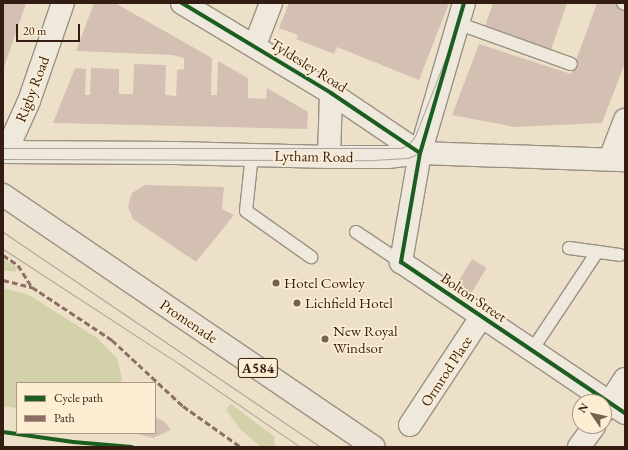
<!DOCTYPE html>
<style>
body{margin:0}
#map{position:relative;width:628px;height:450px;overflow:hidden;background:#ede0c9;font-family:"EB Garamond",serif}
div>[style]{position:absolute}
.green>*{inset:0;background:#d3d1aa}
.building>*{inset:0;background:#d3c0b2;transform-origin:0 0}
.roads{filter:drop-shadow(1px 0 #9b9183) drop-shadow(-1px 0 #9b9183) drop-shadow(0 1px #9b9183) drop-shadow(0 -1px #9b9183)}
.service>*{height:12px;margin:-6px;padding:0 6px;transform-origin:6px;border-radius:6px;background:#efe8dd}
.minor>*{height:22px;margin:-11px;padding:0 11px;transform-origin:11px;border-radius:11px;background:#efe8dd}
.tertiary>*{height:22px;margin:-11px;padding:0 11px;transform-origin:11px;border-radius:11px;background:#efe8dd}
.secondary>*{height:22px;margin:-11px;padding:0 11px;transform-origin:11px;border-radius:11px;background:#efe8dd}
.primary>*{height:22px;margin:-11px;padding:0 11px;transform-origin:11px;border-radius:11px;background:#ece4d7}
.tram>*{height:1px;margin:-0.5px;padding:0 0.5px;transform-origin:0.5px;border-radius:0.5px;background:#aba49a}
.quiet>*{height:3px;margin-top:-1.5px;transform-origin:0;background:repeating-linear-gradient(90deg,#8d6e63 0 6px,transparent 0 9px)}
.cycleway>*{height:4px;margin:-2px;padding:0 2px;transform-origin:2px;border-radius:2px;background:#1b5e20}
.dots>*{width:11px;height:11px;translate:-50% -50%;box-sizing:border-box;border:2px solid #fdedd2;border-radius:50%}
span{translate:-50% -50%;white-space:nowrap;text-align:center;line-height:1.15;-webkit-text-stroke:3.5px #fdedd2;paint-order:stroke}
.shield-label span{padding:1px 3px;background:#fdedd2;border:1px solid;border-radius:3px;-webkit-text-stroke-width:0}
.shield-label{font-size:14px;color:#331c12;font-weight:700}
.street-label{font-size:15px;color:#331c12}
.poi-label{font-size:15px;color:#331c12}
.left{translate:0 -50%;text-align:left}
.frame{position:absolute;inset:0;border:4px solid #331c12;pointer-events:none}
.legend{position:absolute;left:16px;top:382px;width:140px;height:52px;box-sizing:border-box;background:#fdedd2;border:1px solid #ac9985;margin:0;padding:5px 7px;list-style:none;font-size:12px;color:#331c12}
.legend li{display:flex;align-items:center;gap:8px;height:20px}
.legend b{width:20px;border:1px solid #ac9985}
.north{position:absolute;left:572px;top:394px;width:40px;height:40px;box-sizing:border-box;background:#fdedd2;border:1px solid #ac9985;border-radius:50%;rotate:304deg;font-size:11px;font-weight:700;line-height:16px;text-align:center;color:#331c12}
.north::after{content:'';display:block;margin:auto;width:14px;height:18px;background:#746152;clip-path:polygon(50% 0,100% 100%,50% 72%,0 100%)}
.scale{position:absolute;left:16px;top:24px;width:64px;height:18px;box-sizing:border-box;border:2px solid #331c12;border-top:0;padding-left:5px;font-size:12px;line-height:14px;white-space:nowrap;color:#331c12;-webkit-text-stroke:3px #fdedd2;paint-order:stroke}
</style>
<div id="map">
<div class="green">
<div style="clip-path:polygon(3px 259px,18px 268px,15px 272px,3px 270px)"></div>
<div style="clip-path:polygon(3px 288px,29px 295px,97px 338px,117px 358px,122px 379px,121px 383px,17px 383px,17px 408px,3px 406px)"></div>
<div style="clip-path:polygon(231px 404px,275px 437px,274px 447px,261px 447px,239px 428px,226px 410px)"></div>
</div>
<div class="building">
<div style="clip-path:polygon(3px 3px,26px 3px,3px 70px)"></div>
<div style="clip-path:polygon(94px 3px,115px 3px,212px 58px,211px 95px,217px 95px,218px 61px,248px 78px,248px 98px,266px 99px,267px 88px,308px 112px,307px 129px,53px 123px,75px 68px,86px 69px,85px 95px,90px 95px,91px 68px,119px 69px,119px 94px,133px 94px,134px 64px,166px 65px,165px 95px,176px 96px,177px 70px,184px 69px,184px 58px,172px 55px,76px 51px)"></div>
<div style="clip-path:polygon(289px 3px,449px 3px,419px 80px,337px 47px,334px 54px,296px 39px,298px 35px,279px 28px)"></div>
<div style="clip-path:polygon(493px 3px,567px 3px,551px 50px,485px 26px)"></div>
<div style="clip-path:polygon(597px 3px,625px 3px,625px 63px,602px 123px,515px 127px,452px 115px,479px 44px,571px 74px)"></div>
<div style="clip-path:polygon(145px 185px,224px 187px,222px 209px,234px 215px,196px 262px,133px 219px,128px 206px,132px 193px)"></div>
<div style="left:472px;top:259px;width:17px;height:33px;rotate:31deg"></div>
<div style="clip-path:polygon(155px 417px,165px 422px,171px 430px,153px 438px,134px 433px,155px 433px)"></div>
</div>
<div class="roads">
<div class="service">
<div style="left:623px;top:3px;width:2px;rotate:27deg"></div>
<div style="left:457px;top:23px;width:121px;rotate:19.8deg"></div>
<div style="left:252px;top:154px;width:57px;rotate:96deg"></div>
<div style="left:246px;top:211px;width:80px;rotate:35.3deg"></div>
<div style="left:356px;top:232px;width:54px;rotate:33.7deg"></div>
<div style="left:569px;top:248px;width:51px;rotate:7.8deg"></div>
<div style="left:532px;top:350px;width:118px;rotate:-56.4deg"></div>
</div>
<div class="minor">
<div style="left:182px;top:3px;width:174px;rotate:31.1deg"></div>
<div style="left:331px;top:93px;width:107px;rotate:34deg"></div>
<div style="left:464px;top:3px;width:156px;rotate:106.3deg"></div>
<div style="left:420px;top:153px;width:111px;rotate:99.9deg"></div>
<div style="left:401px;top:262px;width:270px;rotate:34deg"></div>
<div style="left:255px;top:45px;width:45px;rotate:-69.1deg"></div>
<div style="left:329px;top:157px;width:64px;rotate:-88.2deg"></div>
<div style="left:610px;top:159px;width:42px;rotate:-69deg"></div>
<div style="left:604px;top:411px;width:38px;rotate:-57deg"></div>
<div style="left:410px;top:425px;width:131px;rotate:-56.6deg"></div>
<div style="left:579px;top:447px;width:26px;rotate:-54deg"></div>
</div>
<div class="tertiary">
<div style="left:6px;top:152px;width:56px;rotate:-65.7deg"></div>
<div style="left:29px;top:101px;width:104px;rotate:-70.9deg"></div>
</div>
<div class="secondary">
<div style="left:3px;top:152px;width:172px;rotate:0.3deg"></div>
<div style="left:175px;top:153px;width:154px;rotate:1.5deg"></div>
<div style="left:329px;top:157px;width:59px"></div>
<div style="left:388px;top:157px;width:32px;rotate:-7deg"></div>
<div style="left:420px;top:153px;width:205px;rotate:2deg"></div>
</div>
<div class="primary">
<div style="left:3px;top:195px;width:448px;rotate:34.2deg"></div>
</div>
</div>
<div class="tram">
<div style="left:3px;top:148px;width:398px"></div>
<div style="left:401px;top:148px;width:8px;rotate:-23deg"></div>
<div style="left:408px;top:145px;width:11px;rotate:-52deg"></div>
<div style="left:415px;top:136px;width:99px;rotate:-68.6deg"></div>
<div style="left:3px;top:159px;width:369px;rotate:0.2deg"></div>
<div style="left:372px;top:160px;width:36px;rotate:-3deg"></div>
<div style="left:408px;top:158px;width:13px;rotate:-23deg"></div>
<div style="left:3px;top:232px;width:383px;rotate:34.1deg"></div>
<div style="left:3px;top:249px;width:209px;rotate:33.1deg"></div>
<div style="left:178px;top:363px;width:148px;rotate:34.5deg"></div>
</div>
<div class="quiet">
<div style="left:3px;top:255px;width:18px;rotate:34deg"></div>
<div style="left:18px;top:265px;width:26px;rotate:58deg"></div>
<div style="left:3px;top:280px;width:30px;rotate:14deg"></div>
<div style="left:32px;top:287px;width:96px;rotate:33.5deg"></div>
<div style="left:112px;top:340px;width:97px;rotate:42.9deg"></div>
<div style="left:183px;top:406px;width:71px;rotate:35.3deg"></div>
</div>
<div class="cycleway">
<div style="left:182px;top:3px;width:174px;rotate:31.1deg"></div>
<div style="left:331px;top:93px;width:107px;rotate:34deg"></div>
<div style="left:464px;top:3px;width:156px;rotate:106.3deg"></div>
<div style="left:420px;top:153px;width:111px;rotate:99.9deg"></div>
<div style="left:401px;top:262px;width:270px;rotate:34deg"></div>
<div style="left:3px;top:432px;width:71px;rotate:8.1deg"></div>
<div style="left:73px;top:442px;width:59px;rotate:4.8deg"></div>
</div>
<div class="dots">
<div style="left:276px;top:283px;background:#746152"></div>
<div style="left:297px;top:303px;background:#746152"></div>
<div style="left:325px;top:339px;background:#746152"></div>
</div>
<div class="shield-label">
<span style="left:258px;top:368px">A584</span>
</div>
<div class="street-label">
<span style="left:309px;top:65px;rotate:32deg">Tyldesley Road</span>
<span style="left:32px;top:89px;rotate:-69deg">Rigby Road</span>
<span style="left:314px;top:156px;rotate:1deg">Lytham Road</span>
<span style="left:474px;top:297px;rotate:34deg">Bolton Street</span>
<span style="left:189px;top:321px;rotate:34deg">Promenade</span>
<span style="left:446px;top:371px;rotate:-57deg">Ormrod Place</span>
</div>
<div class="poi-label">
<span class="left" style="left:284px;top:283px">Hotel Cowley</span>
<span class="left" style="left:305px;top:303px">Lichfield Hotel</span>
<span class="left" style="left:333px;top:339px">New Royal<br>Windsor</span>
</div>
<div class="frame"></div>
<ul class="legend">
<li><b style="height:5px;background:#1b5e20"></b>Cycle path</li>
<li><b style="height:5px;background:#8d6e63"></b>Path</li>
</ul>
<div class="north">N</div>
<div class="scale">20 m</div>
</div>
